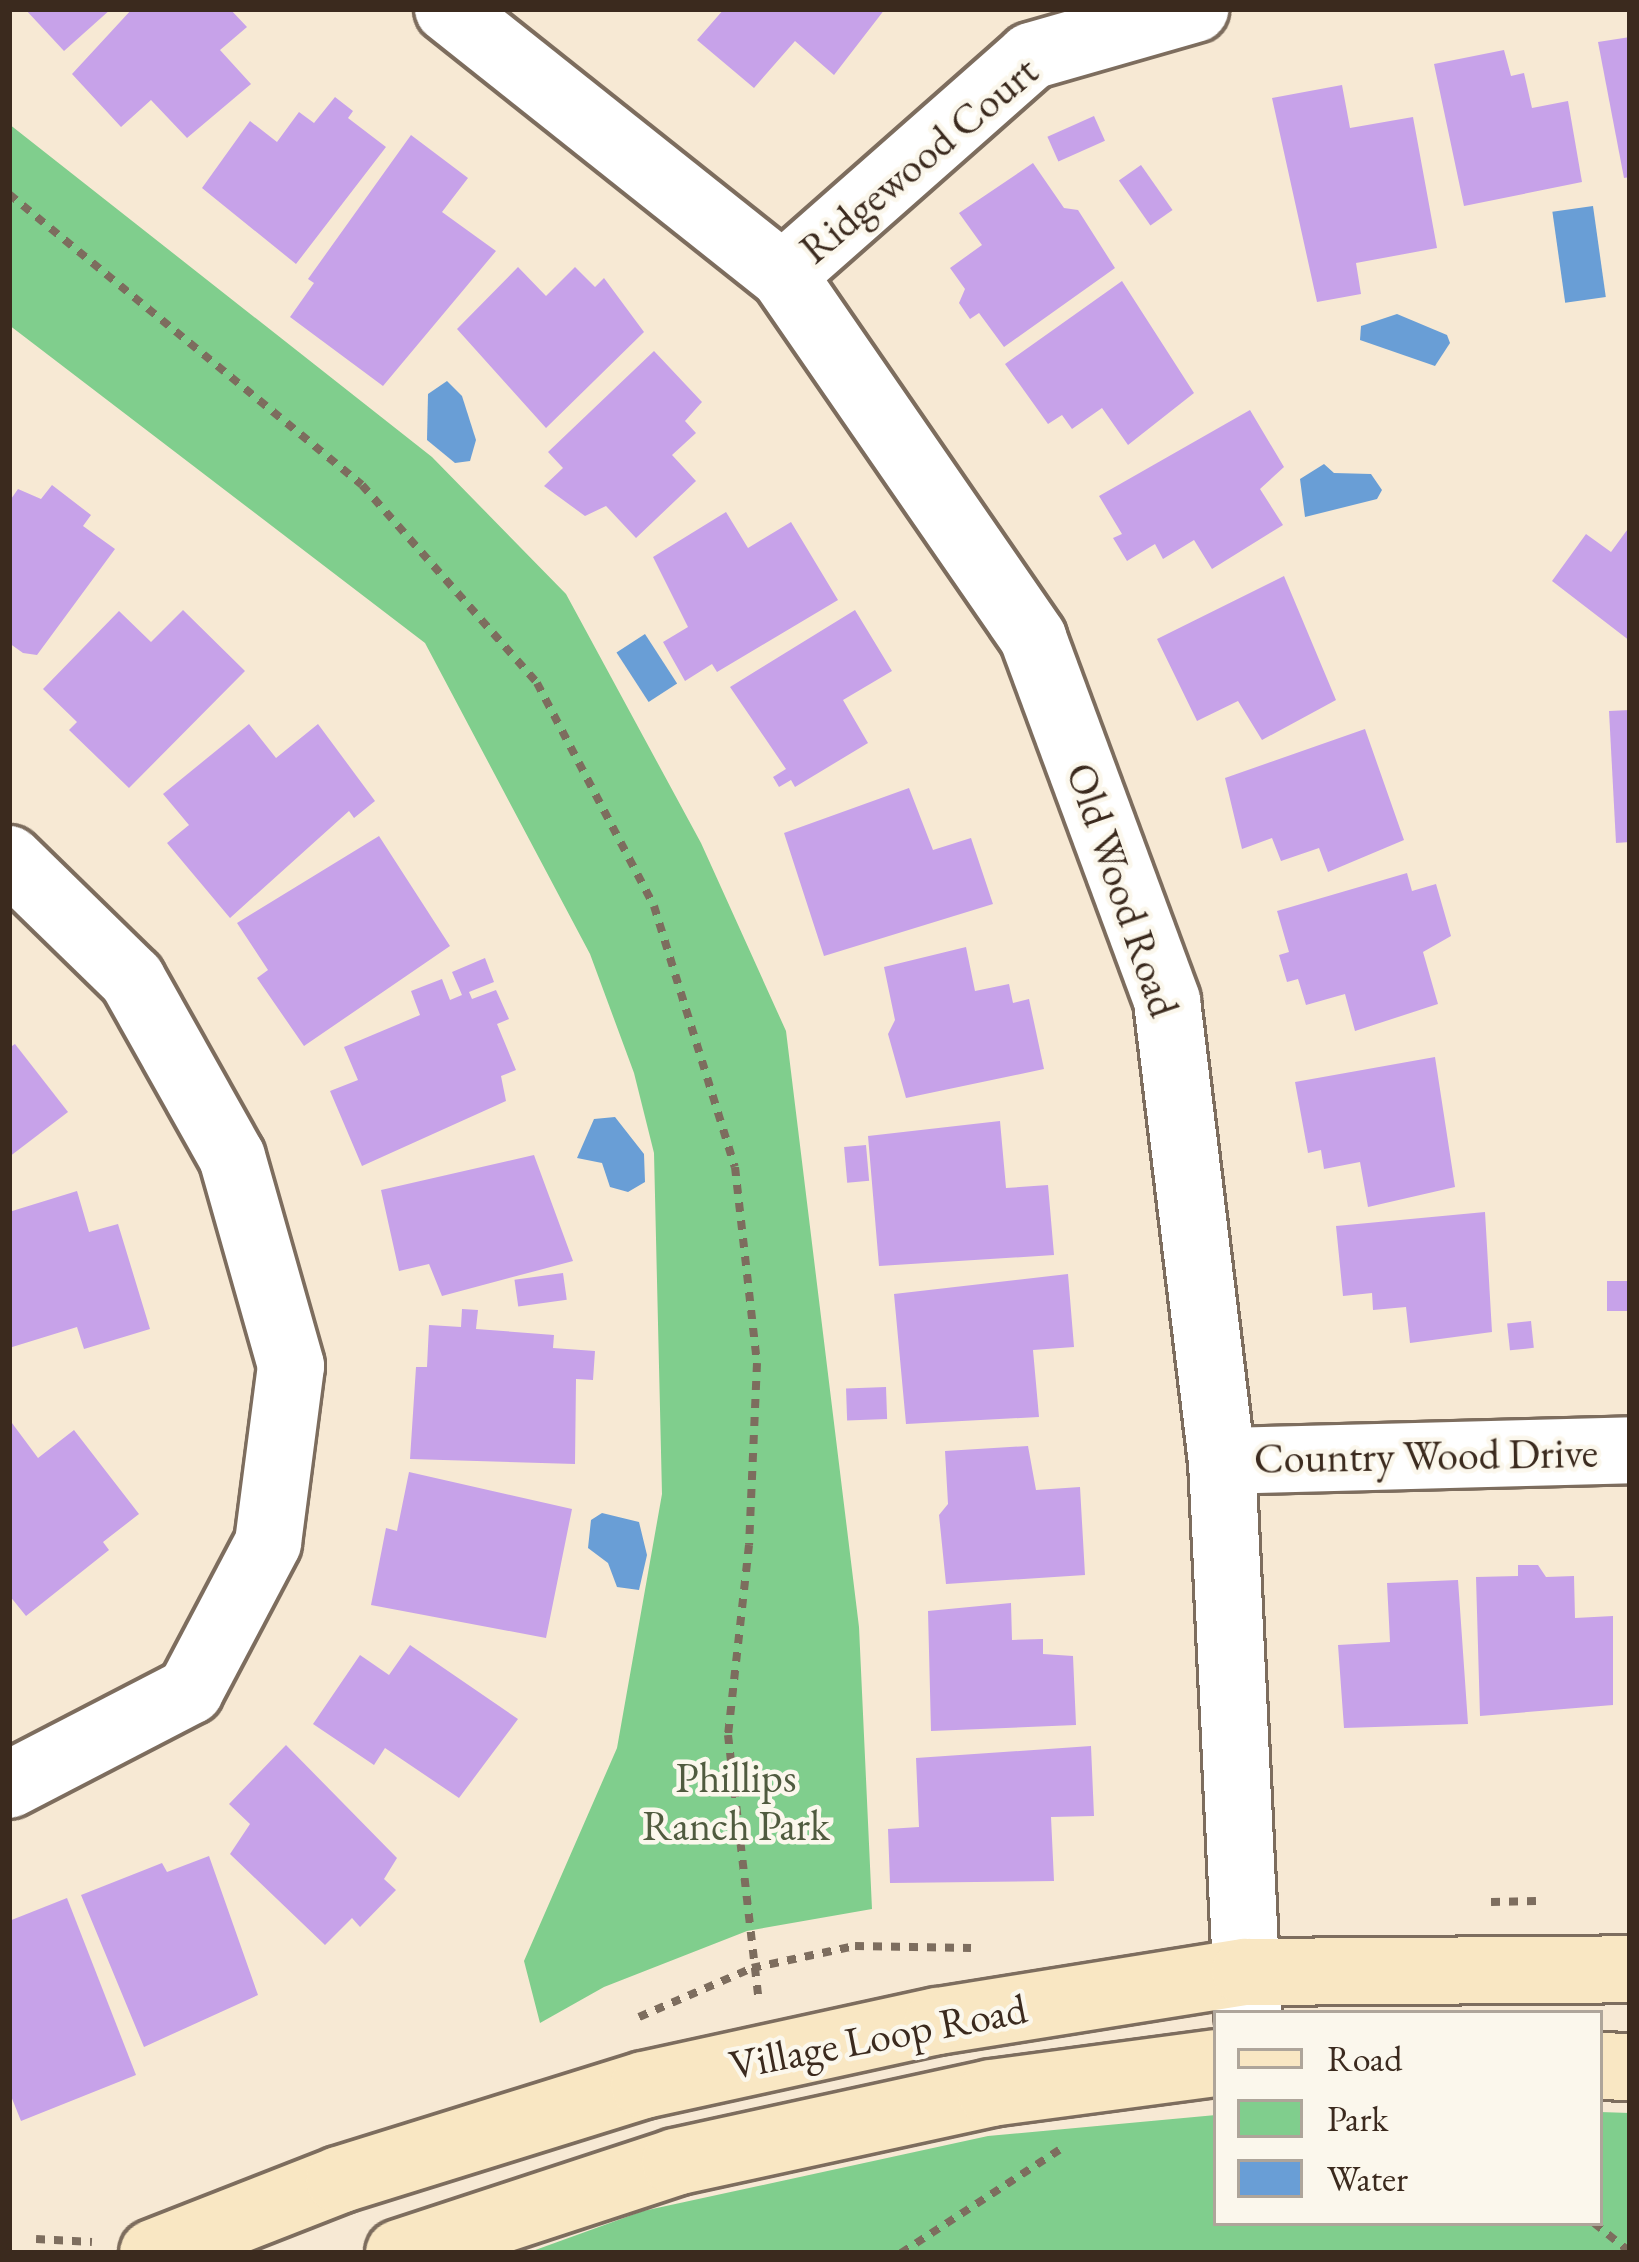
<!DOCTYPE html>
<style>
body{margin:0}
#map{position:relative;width:1639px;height:2262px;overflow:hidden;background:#f7e9d4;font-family:"EB Garamond",serif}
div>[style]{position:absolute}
.green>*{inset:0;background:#80ce8d}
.water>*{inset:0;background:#699ed6;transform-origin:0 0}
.building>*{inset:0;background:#c7a2e9;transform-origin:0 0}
.path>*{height:8px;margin-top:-4px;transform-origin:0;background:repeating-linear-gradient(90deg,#7d6d5e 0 9px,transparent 0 18px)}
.roads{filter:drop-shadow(3px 0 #7d6d5e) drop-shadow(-3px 0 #7d6d5e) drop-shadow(0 3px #7d6d5e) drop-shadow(0 -3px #7d6d5e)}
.street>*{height:66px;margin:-33px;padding:0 33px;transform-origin:33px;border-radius:33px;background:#fff}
.secondary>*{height:66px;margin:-33px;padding:0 33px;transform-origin:33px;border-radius:33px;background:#f9e7c3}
span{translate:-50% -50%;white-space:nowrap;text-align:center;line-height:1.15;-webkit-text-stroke:9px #fbf7ec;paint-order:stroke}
.street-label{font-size:42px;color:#3b2a1e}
.park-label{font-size:42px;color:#505b3f}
.frame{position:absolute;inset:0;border:12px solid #3b2a1e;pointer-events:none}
.legend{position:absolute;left:1213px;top:2010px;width:390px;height:216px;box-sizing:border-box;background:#fbf7ec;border:3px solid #aea59a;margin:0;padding:15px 21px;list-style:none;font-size:36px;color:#3b2a1e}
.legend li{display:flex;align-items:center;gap:24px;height:60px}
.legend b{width:60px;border:3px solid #aea59a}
</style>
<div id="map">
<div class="green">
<div style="clip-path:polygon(9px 124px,432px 457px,566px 594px,701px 843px,786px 1031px,859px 1627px,872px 1909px,747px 1931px,604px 1987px,540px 2023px,524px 1961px,617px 1748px,662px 1494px,654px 1153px,634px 1073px,590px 954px,425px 643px,9px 325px)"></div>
<div style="clip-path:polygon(1600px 2112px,1630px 2113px,1630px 2253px,527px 2253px,643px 2211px,988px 2136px,1216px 2115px,1216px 2223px,1600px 2223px)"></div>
</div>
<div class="water">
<div style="left:1593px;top:206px;width:92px;height:41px;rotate:82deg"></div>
<div style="clip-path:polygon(1397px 314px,1447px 335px,1450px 343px,1435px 366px,1360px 340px,1361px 326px)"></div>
<div style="clip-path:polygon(447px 381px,462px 396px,476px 440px,470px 461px,455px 463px,427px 440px,428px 394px)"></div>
<div style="clip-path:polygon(1324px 464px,1334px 473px,1371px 474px,1382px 490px,1377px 499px,1305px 517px,1300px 479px)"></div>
<div style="left:645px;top:634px;width:59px;height:34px;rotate:57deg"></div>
<div style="clip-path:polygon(615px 1117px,644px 1154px,645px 1182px,628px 1192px,610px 1187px,602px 1163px,577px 1158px,594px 1119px)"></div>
<div style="clip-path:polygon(602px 1513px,639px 1522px,647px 1555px,639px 1590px,617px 1587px,608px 1563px,588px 1548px,591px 1520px)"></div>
</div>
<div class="building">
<div style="clip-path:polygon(25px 9px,111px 9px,64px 51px)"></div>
<div style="clip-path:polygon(132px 9px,230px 9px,247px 27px,220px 50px,251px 84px,187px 138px,151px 100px,121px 127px,72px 74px)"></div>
<div style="clip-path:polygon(724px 9px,885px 9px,834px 75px,795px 41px,754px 88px,697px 40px)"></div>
<div style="clip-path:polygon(1630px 37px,1630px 177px,1624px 178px,1598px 42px)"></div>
<div style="clip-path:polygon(1504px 50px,1511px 76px,1524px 73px,1532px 108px,1568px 101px,1582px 182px,1464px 206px,1434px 64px)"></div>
<div style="clip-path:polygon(1342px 85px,1350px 128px,1413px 117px,1437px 248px,1356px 263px,1361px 294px,1317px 302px,1272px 98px)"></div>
<div style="clip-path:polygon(335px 97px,353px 111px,348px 118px,386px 147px,296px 264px,202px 188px,250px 121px,277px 142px,299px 112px,314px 123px)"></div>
<div style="left:1094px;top:116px;width:27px;height:51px;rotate:66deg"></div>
<div style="clip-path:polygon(411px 135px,468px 178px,442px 212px,496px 251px,383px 386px,290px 317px,314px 283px,308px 279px)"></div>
<div style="clip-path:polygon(1033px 163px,1064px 208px,1078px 210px,1115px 268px,1004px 347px,979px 313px,970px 319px,959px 303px,965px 289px,950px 268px,982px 245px,959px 213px)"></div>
<div style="left:1141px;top:165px;width:55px;height:27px;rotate:55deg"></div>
<div style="clip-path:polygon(518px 267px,546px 296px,575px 267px,595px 287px,604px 278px,644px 332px,546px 428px,457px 329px)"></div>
<div style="clip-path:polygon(1122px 281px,1194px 393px,1128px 445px,1102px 408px,1072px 429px,1062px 415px,1048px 424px,1005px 364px)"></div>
<div style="clip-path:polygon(654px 351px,702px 402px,685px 421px,696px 433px,672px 455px,696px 481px,636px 538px,606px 506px,585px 516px,544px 486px,563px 468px,548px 452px)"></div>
<div style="clip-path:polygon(1250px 410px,1284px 467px,1260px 489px,1283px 525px,1212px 569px,1194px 540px,1163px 559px,1155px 544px,1127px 561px,1113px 538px,1122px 534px,1099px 496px)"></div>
<div style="clip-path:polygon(52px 485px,91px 515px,83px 526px,115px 549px,37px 655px,23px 653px,9px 643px,9px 502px,18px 489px,41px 499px)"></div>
<div style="clip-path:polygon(726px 512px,748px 548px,791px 522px,838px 600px,717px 672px,712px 664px,685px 681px,663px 642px,688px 627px,653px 557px)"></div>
<div style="clip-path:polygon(1630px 526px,1630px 641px,1552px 581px,1586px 534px,1611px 552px)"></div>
<div style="clip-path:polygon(1284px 576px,1336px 700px,1262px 740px,1238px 701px,1197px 721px,1157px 639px)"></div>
<div style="clip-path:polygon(183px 610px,245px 671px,129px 788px,69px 730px,77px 722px,43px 689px,119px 611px,151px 642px)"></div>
<div style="clip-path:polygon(855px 610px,892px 671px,843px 700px,868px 743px,795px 787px,791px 780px,779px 787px,773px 777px,786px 769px,730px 687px)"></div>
<div style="clip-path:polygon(1630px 710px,1630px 842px,1616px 843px,1609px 711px)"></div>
<div style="clip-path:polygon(249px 724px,276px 758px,318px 724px,375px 801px,354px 818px,349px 811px,230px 918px,167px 843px,189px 825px,163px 794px)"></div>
<div style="clip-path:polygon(1365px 729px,1404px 840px,1328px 872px,1319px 848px,1281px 861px,1272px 838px,1242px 849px,1225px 778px)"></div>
<div style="clip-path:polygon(909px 788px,933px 850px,971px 838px,993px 904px,824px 956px,784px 833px)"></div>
<div style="clip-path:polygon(379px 836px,450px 946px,304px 1046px,257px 978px,268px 970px,237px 923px)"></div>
<div style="clip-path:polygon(1407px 873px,1412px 891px,1436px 884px,1451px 936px,1423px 952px,1438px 1004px,1355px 1031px,1345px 994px,1306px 1005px,1298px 979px,1287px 982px,1279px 955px,1289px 952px,1277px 911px)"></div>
<div style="clip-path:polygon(966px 947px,975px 991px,1009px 984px,1013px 1003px,1029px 999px,1044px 1069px,906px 1098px,888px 1034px,895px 1020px,884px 967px)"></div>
<div style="clip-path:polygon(485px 958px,494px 982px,469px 992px,472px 999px,496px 990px,509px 1019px,497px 1024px,516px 1070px,501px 1076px,506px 1101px,362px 1166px,330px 1091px,358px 1080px,344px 1047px,420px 1015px,411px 991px,442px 979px,450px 1000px,462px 995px,452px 972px)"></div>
<div style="clip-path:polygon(15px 1044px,68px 1112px,9px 1157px,9px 1048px)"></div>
<div style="clip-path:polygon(1435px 1057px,1455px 1187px,1368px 1207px,1360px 1162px,1324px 1169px,1321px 1150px,1308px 1153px,1295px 1082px)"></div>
<div style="clip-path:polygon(1000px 1121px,1006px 1188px,1048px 1185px,1054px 1255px,879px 1266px,868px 1136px)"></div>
<div style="left:866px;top:1145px;width:36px;height:22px;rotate:85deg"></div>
<div style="clip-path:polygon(534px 1155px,573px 1261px,442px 1296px,429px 1264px,399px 1271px,381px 1190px)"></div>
<div style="clip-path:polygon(77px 1191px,89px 1232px,118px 1224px,150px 1329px,84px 1349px,77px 1327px,9px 1348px,9px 1212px)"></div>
<div style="clip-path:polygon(1485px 1212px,1492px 1332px,1410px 1343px,1406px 1307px,1373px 1310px,1372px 1293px,1343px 1296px,1336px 1226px)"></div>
<div style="left:563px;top:1273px;width:27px;height:49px;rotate:82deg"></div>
<div style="clip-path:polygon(1068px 1274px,1074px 1347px,1033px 1350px,1039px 1417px,906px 1424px,894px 1294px)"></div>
<div style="left:1630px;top:1281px;width:30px;height:23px;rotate:90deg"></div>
<div style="clip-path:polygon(462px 1309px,478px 1310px,476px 1329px,554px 1335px,553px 1348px,595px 1351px,593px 1380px,576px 1379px,575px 1464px,410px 1459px,416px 1367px,427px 1367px,429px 1325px,461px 1327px)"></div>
<div style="left:1531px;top:1321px;width:27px;height:24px;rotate:84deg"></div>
<div style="left:886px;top:1387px;width:32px;height:40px;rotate:88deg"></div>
<div style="clip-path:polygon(9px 1419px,38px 1458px,74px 1430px,139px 1514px,103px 1542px,109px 1550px,26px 1616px,9px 1595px)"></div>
<div style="clip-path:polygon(1028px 1446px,1036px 1490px,1080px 1487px,1085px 1575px,946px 1584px,939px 1515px,948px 1504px,945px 1451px)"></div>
<div style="clip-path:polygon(409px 1472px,572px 1509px,546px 1638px,371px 1605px,386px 1528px,397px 1531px)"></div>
<div style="clip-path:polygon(1518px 1565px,1538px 1565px,1546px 1577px,1574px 1576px,1575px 1618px,1613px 1616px,1613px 1705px,1480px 1716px,1476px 1577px,1518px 1576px)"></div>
<div style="clip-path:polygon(1458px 1580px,1468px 1724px,1344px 1728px,1338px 1645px,1390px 1642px,1387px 1583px)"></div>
<div style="clip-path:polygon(1011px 1603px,1012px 1640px,1043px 1639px,1043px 1654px,1073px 1656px,1076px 1725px,931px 1731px,928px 1611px)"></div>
<div style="clip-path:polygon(410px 1645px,518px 1719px,459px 1798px,385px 1748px,374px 1765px,313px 1724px,360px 1655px,389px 1675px)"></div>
<div style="clip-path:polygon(286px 1745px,397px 1858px,384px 1879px,396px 1890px,360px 1927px,352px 1918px,325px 1945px,230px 1854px,250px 1824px,229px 1804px)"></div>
<div style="clip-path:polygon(1091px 1746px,1094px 1816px,1051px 1817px,1054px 1881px,890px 1883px,888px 1829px,919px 1827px,916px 1758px)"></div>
<div style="clip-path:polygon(209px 1856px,258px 1995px,144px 2047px,81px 1895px,162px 1863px,167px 1872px)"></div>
<div style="clip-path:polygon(67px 1898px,136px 2075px,21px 2121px,9px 2091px,9px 1921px)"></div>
</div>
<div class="path">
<div style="left:9px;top:194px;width:457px;rotate:39.5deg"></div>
<div style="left:362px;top:485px;width:264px;rotate:48.5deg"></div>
<div style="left:537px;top:683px;width:252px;rotate:62.3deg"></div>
<div style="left:654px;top:906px;width:273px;rotate:72.8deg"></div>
<div style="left:735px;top:1167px;width:197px;rotate:83.6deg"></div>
<div style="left:757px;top:1363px;width:182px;rotate:92.5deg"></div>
<div style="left:749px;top:1545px;width:191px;rotate:96.3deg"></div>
<div style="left:728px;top:1735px;width:263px;rotate:83.4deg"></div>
<div style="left:1491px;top:1902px;width:45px;rotate:-1.3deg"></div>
<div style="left:639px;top:2017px;width:123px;rotate:-23.4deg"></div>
<div style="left:752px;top:1968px;width:105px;rotate:-12.1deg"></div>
<div style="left:855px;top:1946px;width:116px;rotate:1deg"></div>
<div style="left:1594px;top:2223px;width:46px;rotate:38.9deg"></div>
<div style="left:36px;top:2239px;width:56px;rotate:3.1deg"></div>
<div style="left:901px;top:2253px;width:189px;rotate:-33.1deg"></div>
</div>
<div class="roads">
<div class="street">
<div style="left:448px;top:9px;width:428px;rotate:38.5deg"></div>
<div style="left:783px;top:275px;width:441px;rotate:55.4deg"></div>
<div style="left:1033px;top:638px;width:387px;rotate:69.7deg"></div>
<div style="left:1167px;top:1001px;width:463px;rotate:83.2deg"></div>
<div style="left:1222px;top:1461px;width:553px;rotate:87.3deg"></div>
<div style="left:783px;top:275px;width:331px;rotate:-41.4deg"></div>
<div style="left:1031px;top:56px;width:171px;rotate:-16deg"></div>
<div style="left:9px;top:859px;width:172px;rotate:44.3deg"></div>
<div style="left:132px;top:979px;width:204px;rotate:60.7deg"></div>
<div style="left:232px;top:1157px;width:217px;rotate:74.2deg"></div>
<div style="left:291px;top:1366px;width:178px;rotate:97.4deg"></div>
<div style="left:268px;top:1543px;width:167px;rotate:117.8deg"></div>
<div style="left:190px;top:1691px;width:204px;rotate:152.6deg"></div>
<div style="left:1222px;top:1461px;width:408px;rotate:-1.5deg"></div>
</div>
<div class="secondary">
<div style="left:1600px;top:2066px;width:30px;rotate:2deg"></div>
<div style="left:153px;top:2253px;width:200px;rotate:-21.4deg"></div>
<div style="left:339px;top:2180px;width:319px;rotate:-17.3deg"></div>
<div style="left:644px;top:2085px;width:301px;rotate:-12.3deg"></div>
<div style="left:938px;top:2021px;width:311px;rotate:-9.1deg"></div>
<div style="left:1245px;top:1972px;width:385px;rotate:-0.4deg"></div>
<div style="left:399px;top:2253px;width:291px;rotate:-18.2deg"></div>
<div style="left:675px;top:2162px;width:323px;rotate:-12.3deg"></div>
<div style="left:991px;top:2093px;width:227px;rotate:-7.6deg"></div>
</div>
</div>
<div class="street-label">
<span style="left:919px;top:160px;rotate:-40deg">Ridgewood Court</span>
<span style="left:1122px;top:890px;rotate:71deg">Old Wood Road</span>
<span style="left:1426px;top:1456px;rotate:-1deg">Country Wood Drive</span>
<span style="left:878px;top:2037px;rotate:-11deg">Village Loop Road</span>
</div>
<div class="park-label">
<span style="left:736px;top:1802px">Phillips<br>Ranch Park</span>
</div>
<div class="frame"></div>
<ul class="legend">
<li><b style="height:15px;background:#f9e7c3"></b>Road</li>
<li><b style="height:33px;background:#80ce8d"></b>Park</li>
<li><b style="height:33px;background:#699ed6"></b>Water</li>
</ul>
</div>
